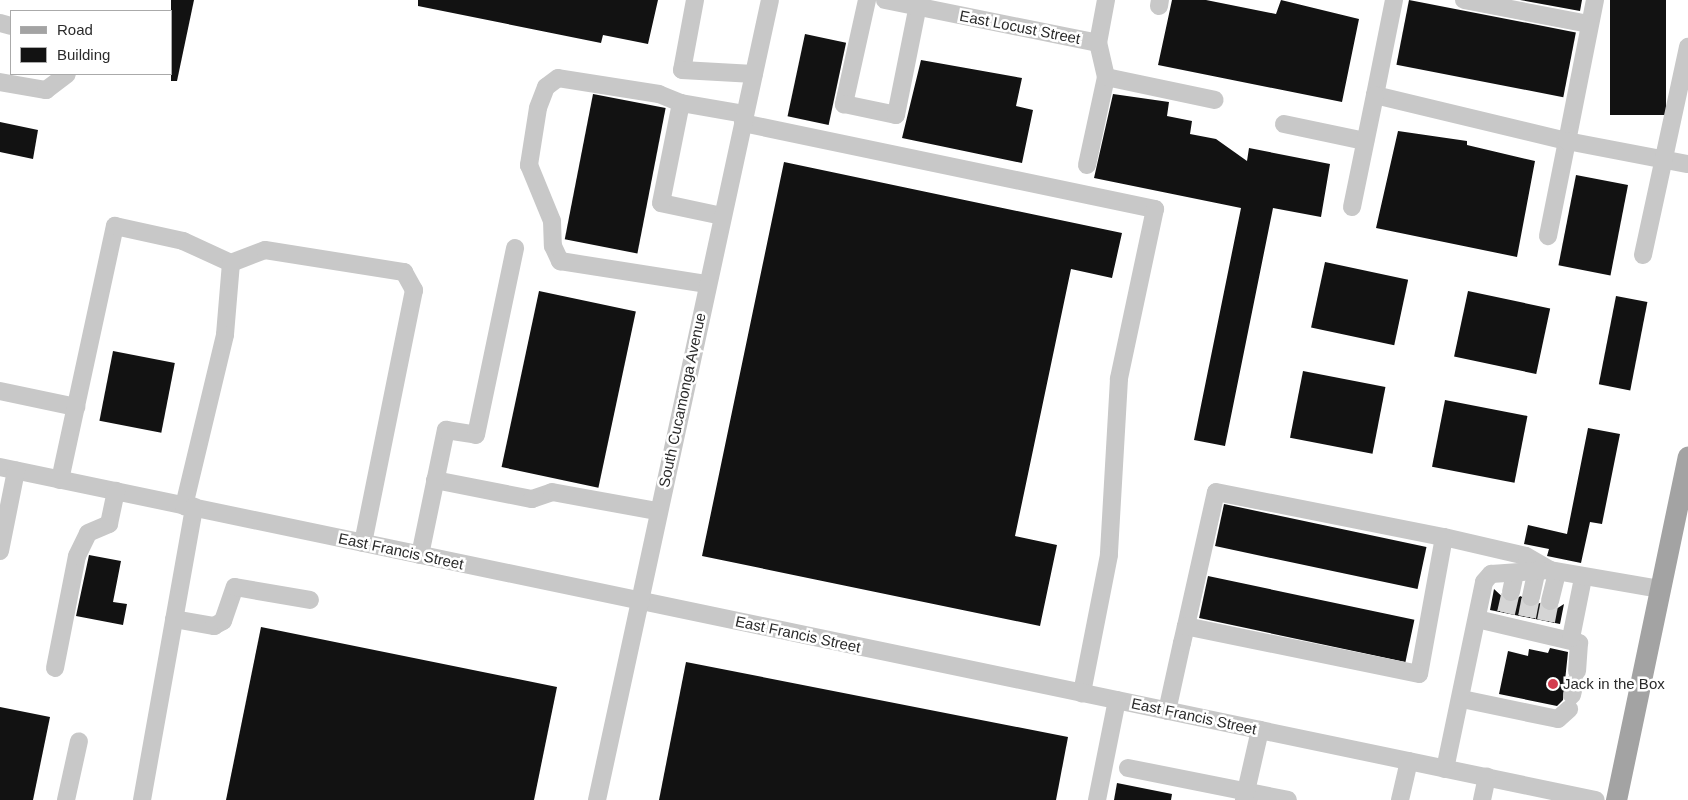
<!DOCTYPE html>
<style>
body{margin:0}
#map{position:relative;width:1688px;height:800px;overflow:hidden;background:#fff;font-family:Arial,sans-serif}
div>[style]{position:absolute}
.building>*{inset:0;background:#121212;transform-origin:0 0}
.minor-tunnel>*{height:18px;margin-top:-9px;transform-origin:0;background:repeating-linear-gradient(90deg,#d5d5d5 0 18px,transparent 0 27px)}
.minor>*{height:18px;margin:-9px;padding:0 9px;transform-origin:9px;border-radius:9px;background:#c8c8c8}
.major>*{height:21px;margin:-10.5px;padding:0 10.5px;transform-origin:10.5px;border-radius:10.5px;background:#a3a3a3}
.dots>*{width:14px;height:14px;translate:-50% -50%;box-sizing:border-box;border:2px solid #fff;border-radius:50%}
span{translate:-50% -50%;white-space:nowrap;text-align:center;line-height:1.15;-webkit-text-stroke:5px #fff;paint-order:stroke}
.street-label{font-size:15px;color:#2b2b2b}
.poi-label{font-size:15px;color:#2b2b2b}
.left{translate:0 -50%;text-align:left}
.legend{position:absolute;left:10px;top:10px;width:162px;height:65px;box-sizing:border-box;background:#fff;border:1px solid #aaa;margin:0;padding:6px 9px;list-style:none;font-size:15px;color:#2b2b2b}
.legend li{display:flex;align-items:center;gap:10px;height:25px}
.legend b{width:25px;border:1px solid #aaa}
</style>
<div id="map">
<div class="building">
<div style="clip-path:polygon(171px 0,194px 0,177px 81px,171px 81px)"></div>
<div style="clip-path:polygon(418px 0,658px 0,648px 44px,603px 35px,601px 43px,418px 6px)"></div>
<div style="clip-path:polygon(1172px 0,1206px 0,1276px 14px,1281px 0,1359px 19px,1342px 102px,1158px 65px)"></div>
<div style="left:1409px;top:0;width:170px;height:66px;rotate:11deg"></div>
<div style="clip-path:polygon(1520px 0,1582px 0,1580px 11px)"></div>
<div style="left:1610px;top:0;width:56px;height:115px"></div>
<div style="left:805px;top:34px;width:42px;height:84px;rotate:12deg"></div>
<div style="clip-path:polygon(921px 60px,1022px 78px,1016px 106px,1033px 110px,1022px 163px,902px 138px)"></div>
<div style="left:593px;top:94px;width:74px;height:148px;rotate:11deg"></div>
<div style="clip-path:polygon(1113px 94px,1169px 102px,1167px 116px,1192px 121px,1190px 134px,1216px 139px,1247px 161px,1249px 148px,1330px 164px,1321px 217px,1273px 208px,1225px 446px,1194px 440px,1241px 208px,1094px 178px)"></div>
<div style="clip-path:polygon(0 122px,38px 130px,33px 159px,0 152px)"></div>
<div style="clip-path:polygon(1398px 131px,1467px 141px,1467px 145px,1535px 161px,1517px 257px,1376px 228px)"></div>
<div style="clip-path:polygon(784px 162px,1122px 233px,1112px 278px,1071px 269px,1015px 536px,1057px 545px,1040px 626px,702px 556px)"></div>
<div style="left:1576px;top:175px;width:53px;height:92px;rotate:11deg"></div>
<div style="left:1325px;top:262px;width:85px;height:67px;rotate:12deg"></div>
<div style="left:539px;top:291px;width:99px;height:180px;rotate:12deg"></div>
<div style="left:1468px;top:291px;width:84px;height:67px;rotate:12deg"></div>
<div style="left:1616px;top:296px;width:32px;height:90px;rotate:11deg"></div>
<div style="left:113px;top:351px;width:63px;height:71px;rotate:11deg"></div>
<div style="left:1303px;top:371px;width:84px;height:68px;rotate:11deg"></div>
<div style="left:1445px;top:400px;width:84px;height:68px;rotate:11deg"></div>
<div style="clip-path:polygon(1588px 428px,1620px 434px,1602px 524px,1590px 522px,1581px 563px,1547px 556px,1549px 549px,1524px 544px,1528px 525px,1567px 534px)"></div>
<div style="left:1224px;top:504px;width:207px;height:43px;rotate:12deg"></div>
<div style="clip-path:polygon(89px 555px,121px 561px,113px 602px,127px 604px,123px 625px,76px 616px)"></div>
<div style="left:1208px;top:576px;width:211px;height:43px;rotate:12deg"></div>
<div style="clip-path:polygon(1494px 589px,1508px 602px,1521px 596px,1529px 607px,1540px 603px,1553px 611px,1564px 604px,1560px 624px,1490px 610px)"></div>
<div style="clip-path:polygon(261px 627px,557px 687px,534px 800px,226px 800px)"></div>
<div style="clip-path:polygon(1550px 648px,1568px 652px,1563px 700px,1557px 706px,1499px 694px,1508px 651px,1528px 656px,1529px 649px,1548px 653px)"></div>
<div style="clip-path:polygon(686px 662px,1068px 737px,1056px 800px,659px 800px)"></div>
<div style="clip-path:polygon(0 707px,50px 717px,33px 800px,0 800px)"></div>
<div style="clip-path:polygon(1117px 783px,1172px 794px,1171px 800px,1114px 800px)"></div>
</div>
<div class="minor-tunnel">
<div style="left:1506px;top:613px;width:22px;rotate:-77deg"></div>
<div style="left:1527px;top:617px;width:20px;rotate:-79deg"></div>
<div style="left:1546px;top:621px;width:20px;rotate:-79deg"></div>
</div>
<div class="minor">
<div style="left:695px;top:0;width:71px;rotate:100.5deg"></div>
<div style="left:682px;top:70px;width:72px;rotate:3.2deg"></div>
<div style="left:867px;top:0;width:107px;rotate:102.5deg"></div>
<div style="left:844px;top:104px;width:53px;rotate:11.9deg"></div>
<div style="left:896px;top:115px;width:117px;rotate:-78.7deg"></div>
<div style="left:885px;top:0;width:217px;rotate:11.4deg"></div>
<div style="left:1394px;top:0;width:97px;rotate:101.3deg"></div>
<div style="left:1375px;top:95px;width:197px;rotate:13.5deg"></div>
<div style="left:1567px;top:141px;width:97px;rotate:101.3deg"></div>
<div style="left:1464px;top:0;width:127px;rotate:10.9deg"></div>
<div style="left:1595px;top:0;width:144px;rotate:101.2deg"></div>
<div style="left:1567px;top:141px;width:123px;rotate:10.8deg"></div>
<div style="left:1159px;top:6px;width:6px;rotate:-81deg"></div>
<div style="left:0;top:23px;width:11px;rotate:15deg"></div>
<div style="left:1106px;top:77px;width:111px;rotate:11.9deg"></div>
<div style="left:0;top:82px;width:47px;rotate:9.9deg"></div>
<div style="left:46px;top:90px;width:26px;rotate:-37deg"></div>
<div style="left:681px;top:103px;width:24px;rotate:-158deg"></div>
<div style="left:659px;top:94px;width:102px;rotate:-171deg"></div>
<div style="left:558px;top:78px;width:15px;rotate:143deg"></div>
<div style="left:546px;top:87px;width:22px;rotate:111deg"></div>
<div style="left:538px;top:108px;width:58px;rotate:99deg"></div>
<div style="left:529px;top:165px;width:61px;rotate:67.7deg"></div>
<div style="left:552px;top:221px;width:25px;rotate:88deg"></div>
<div style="left:553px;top:246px;width:17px;rotate:65deg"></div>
<div style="left:560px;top:261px;width:149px;rotate:8.9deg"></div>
<div style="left:743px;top:123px;width:421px;rotate:11.8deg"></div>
<div style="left:1155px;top:209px;width:174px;rotate:102deg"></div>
<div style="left:1119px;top:379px;width:176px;rotate:93.3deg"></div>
<div style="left:1109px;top:555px;width:141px;rotate:101.1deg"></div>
<div style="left:1284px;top:124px;width:83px;rotate:11.9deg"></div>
<div style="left:1087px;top:165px;width:90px;rotate:-77.8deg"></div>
<div style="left:1106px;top:77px;width:35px;rotate:-103deg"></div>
<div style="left:1098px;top:43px;width:44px;rotate:-79.5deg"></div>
<div style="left:1352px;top:207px;width:114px;rotate:-78.4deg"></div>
<div style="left:722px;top:216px;width:62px;rotate:-168deg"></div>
<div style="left:661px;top:203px;width:102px;rotate:-78.7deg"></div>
<div style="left:681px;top:103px;width:65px;rotate:9.8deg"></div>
<div style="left:1643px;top:255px;width:213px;rotate:-77.8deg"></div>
<div style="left:231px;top:263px;width:36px;rotate:-21deg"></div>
<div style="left:265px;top:250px;width:141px;rotate:9deg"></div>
<div style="left:404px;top:272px;width:21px;rotate:61deg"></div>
<div style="left:414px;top:290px;width:258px;rotate:101.4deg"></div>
<div style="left:0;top:391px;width:78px;rotate:11.9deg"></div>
<div style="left:0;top:467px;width:1630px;rotate:11.79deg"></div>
<div style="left:60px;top:480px;width:260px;rotate:-77.8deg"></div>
<div style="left:115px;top:226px;width:70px;rotate:12.4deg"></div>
<div style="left:183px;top:241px;width:53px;rotate:24.6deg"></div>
<div style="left:231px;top:263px;width:72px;rotate:94.8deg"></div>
<div style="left:225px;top:335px;width:176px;rotate:103.5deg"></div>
<div style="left:435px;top:480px;width:99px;rotate:11.1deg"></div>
<div style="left:532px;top:499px;width:21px;rotate:-19deg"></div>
<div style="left:552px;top:492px;width:107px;rotate:10.3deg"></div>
<div style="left:1444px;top:537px;width:84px;rotate:13deg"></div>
<div style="left:1526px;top:556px;width:28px;rotate:30deg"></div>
<div style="left:0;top:551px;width:82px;rotate:-78.7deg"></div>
<div style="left:420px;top:555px;width:128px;rotate:-78.3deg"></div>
<div style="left:446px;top:430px;width:30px;rotate:9deg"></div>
<div style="left:476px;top:435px;width:191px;rotate:-78.2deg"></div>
<div style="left:1511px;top:592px;width:19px;rotate:-78deg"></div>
<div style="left:1531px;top:597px;width:24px;rotate:-78deg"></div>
<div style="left:1550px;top:601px;width:30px;rotate:-76deg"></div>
<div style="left:174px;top:619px;width:41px;rotate:9.9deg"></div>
<div style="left:214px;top:626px;width:10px;rotate:-29deg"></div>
<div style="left:223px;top:621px;width:36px;rotate:-71deg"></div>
<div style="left:235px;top:587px;width:76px;rotate:9.8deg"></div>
<div style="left:1477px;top:619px;width:105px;rotate:13.2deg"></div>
<div style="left:1579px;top:643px;width:28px;rotate:94deg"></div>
<div style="left:1571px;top:638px;width:61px;rotate:-78.7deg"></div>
<div style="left:55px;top:668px;width:114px;rotate:-78.9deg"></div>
<div style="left:77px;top:556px;width:25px;rotate:-64deg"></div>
<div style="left:88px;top:533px;width:23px;rotate:-23deg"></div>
<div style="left:109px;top:524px;width:34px;rotate:-78deg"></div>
<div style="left:1572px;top:695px;width:13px;rotate:-77deg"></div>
<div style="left:1462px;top:699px;width:98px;rotate:11.8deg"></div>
<div style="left:1558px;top:719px;width:15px;rotate:-42deg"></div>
<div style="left:1167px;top:711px;width:70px;rotate:-77.6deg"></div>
<div style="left:1182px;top:643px;width:17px;rotate:-77deg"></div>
<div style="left:1186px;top:626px;width:137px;rotate:-77.4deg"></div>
<div style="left:1216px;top:492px;width:232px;rotate:11.2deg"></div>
<div style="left:1444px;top:537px;width:139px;rotate:100.3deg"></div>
<div style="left:1419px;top:674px;width:238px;rotate:-168.4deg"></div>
<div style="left:1128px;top:768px;width:163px;rotate:11.3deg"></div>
<div style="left:1445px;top:769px;width:191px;rotate:-78.2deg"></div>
<div style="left:1484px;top:582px;width:11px;rotate:-49deg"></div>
<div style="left:1491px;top:574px;width:59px;rotate:-3.9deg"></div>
<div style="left:1550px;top:570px;width:112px;rotate:9.8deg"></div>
<div style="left:66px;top:800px;width:60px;rotate:-77.6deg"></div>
<div style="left:142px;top:800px;width:298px;rotate:-79.9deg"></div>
<div style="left:597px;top:800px;width:818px;rotate:-77.8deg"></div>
<div style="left:1097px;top:800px;width:102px;rotate:-78.7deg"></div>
<div style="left:1244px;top:800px;width:72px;rotate:-77.1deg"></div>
<div style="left:1400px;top:800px;width:40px;rotate:-77deg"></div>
<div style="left:1482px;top:800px;width:24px;rotate:-78deg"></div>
</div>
<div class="major">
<div style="left:1616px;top:800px;width:351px;rotate:-78.2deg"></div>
</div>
<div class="dots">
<div style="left:1553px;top:684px;background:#d33d4f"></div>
</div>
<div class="street-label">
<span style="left:1020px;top:27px;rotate:11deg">East Locust Street</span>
<span style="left:682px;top:400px;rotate:-78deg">South Cucamonga Avenue</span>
<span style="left:401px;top:551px;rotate:12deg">East Francis Street</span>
<span style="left:798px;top:634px;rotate:12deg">East Francis Street</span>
<span style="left:1194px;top:716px;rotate:12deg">East Francis Street</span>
</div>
<div class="poi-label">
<span class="left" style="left:1563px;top:684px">Jack in the Box</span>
</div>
<ul class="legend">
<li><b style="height:6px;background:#a3a3a3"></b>Road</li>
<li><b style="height:14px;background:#121212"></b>Building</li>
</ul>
</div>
